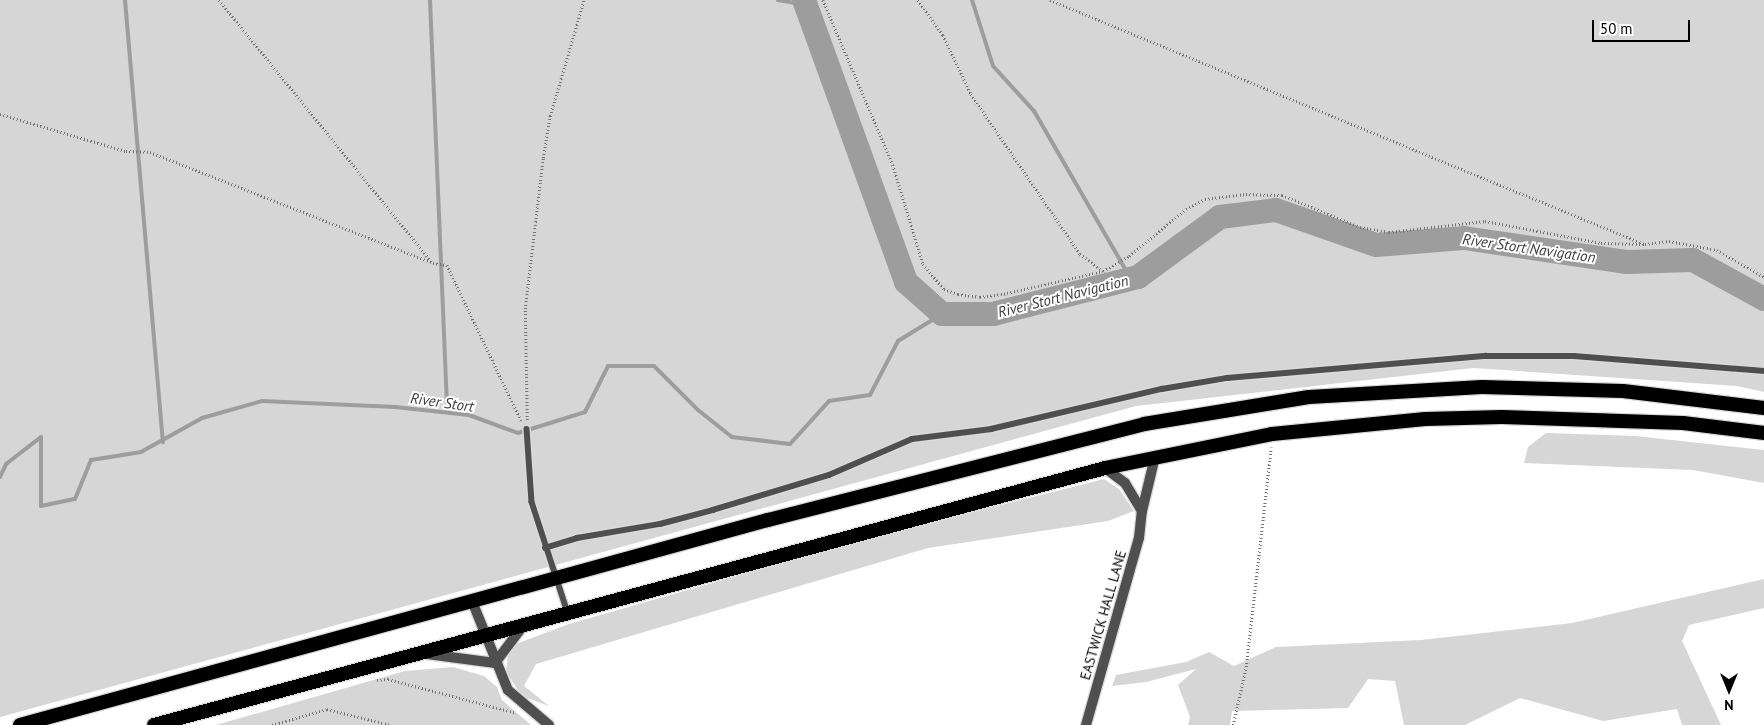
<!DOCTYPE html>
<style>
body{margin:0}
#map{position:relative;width:1764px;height:725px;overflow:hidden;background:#fff;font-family:"PT Sans",sans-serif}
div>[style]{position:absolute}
.green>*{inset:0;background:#d6d6d6}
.stream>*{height:4px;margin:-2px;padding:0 2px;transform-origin:2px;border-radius:2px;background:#9d9d9d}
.river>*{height:24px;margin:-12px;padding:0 12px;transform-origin:12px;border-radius:12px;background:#9d9d9d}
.path>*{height:2.5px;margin-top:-1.25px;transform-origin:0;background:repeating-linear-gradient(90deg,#717171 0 1px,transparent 0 3.5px)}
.roads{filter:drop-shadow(1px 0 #dbdbdb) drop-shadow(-1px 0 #dbdbdb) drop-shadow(0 1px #dbdbdb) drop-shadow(0 -1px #dbdbdb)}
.service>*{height:5.5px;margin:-2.75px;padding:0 2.75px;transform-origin:2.75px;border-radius:2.75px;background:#4f4f4f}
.minor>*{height:10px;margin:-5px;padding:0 5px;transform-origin:5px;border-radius:5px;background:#4f4f4f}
.trunk>*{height:14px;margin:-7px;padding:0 7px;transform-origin:7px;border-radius:7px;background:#000}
span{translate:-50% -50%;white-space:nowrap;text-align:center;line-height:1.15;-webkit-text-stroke:4px #fff;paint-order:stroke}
.street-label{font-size:14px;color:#000}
.water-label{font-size:15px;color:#3e3e3e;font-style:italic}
.north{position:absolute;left:1704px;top:665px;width:50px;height:50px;-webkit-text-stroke:4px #fff;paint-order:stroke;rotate:180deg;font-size:14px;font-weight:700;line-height:20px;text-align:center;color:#000}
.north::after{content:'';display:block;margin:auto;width:18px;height:22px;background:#000;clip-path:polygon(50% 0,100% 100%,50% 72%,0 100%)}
.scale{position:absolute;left:1592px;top:20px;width:98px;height:22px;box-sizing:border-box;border:2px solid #000;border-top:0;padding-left:6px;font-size:15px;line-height:18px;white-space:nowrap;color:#000;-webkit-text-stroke:4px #fff;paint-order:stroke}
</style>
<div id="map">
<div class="green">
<div style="clip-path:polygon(0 0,1764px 0,1764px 392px,1737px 386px,1473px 368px,1136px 406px,0 717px)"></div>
<div style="clip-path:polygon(1546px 433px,1635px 436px,1764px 450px,1764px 483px,1693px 470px,1524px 463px,1528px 447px)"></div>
<div style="clip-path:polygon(1104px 479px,1119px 489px,1134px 511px,1108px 521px,928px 548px,536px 664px,524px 686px,549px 706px,522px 696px,506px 672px,508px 655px,516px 644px,569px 624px,870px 538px)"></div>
<div style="clip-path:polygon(1764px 579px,1764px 608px,1689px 625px,1682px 641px,1721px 725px,1682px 725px,1677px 709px,1603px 721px,1520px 698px,1465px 725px,1404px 725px,1395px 681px,1368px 679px,1348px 708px,1232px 711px,1230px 725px,1188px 725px,1190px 717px,1178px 685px,1196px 669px,1146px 682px,1112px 686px,1116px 675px,1186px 662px,1209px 652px,1234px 666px,1276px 647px,1421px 640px,1572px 623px)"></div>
<div style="clip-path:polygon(453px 667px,484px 676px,497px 687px,502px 700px,531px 725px,216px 725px,405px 671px)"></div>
</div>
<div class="stream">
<div style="left:125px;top:0;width:444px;rotate:85.1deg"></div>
<div style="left:430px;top:0;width:412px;rotate:87.6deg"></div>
<div style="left:778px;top:0;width:28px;rotate:10deg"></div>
<div style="left:972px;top:0;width:69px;rotate:72.3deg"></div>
<div style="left:993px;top:66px;width:61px;rotate:47.7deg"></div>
<div style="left:1034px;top:111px;width:194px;rotate:60deg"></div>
<div style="left:0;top:477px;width:14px;rotate:-65deg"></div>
<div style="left:6px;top:464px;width:44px;rotate:-37.6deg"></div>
<div style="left:41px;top:437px;width:69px;rotate:90deg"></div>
<div style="left:41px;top:506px;width:35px;rotate:-12deg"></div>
<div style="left:75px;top:499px;width:42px;rotate:-67.7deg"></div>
<div style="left:91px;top:460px;width:51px;rotate:-9.1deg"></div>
<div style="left:141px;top:452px;width:70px;rotate:-29.1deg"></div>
<div style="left:202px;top:418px;width:62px;rotate:-15.8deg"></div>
<div style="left:262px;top:401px;width:133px;rotate:2.6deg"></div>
<div style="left:395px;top:407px;width:74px;rotate:6.2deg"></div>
<div style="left:469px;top:415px;width:52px;rotate:20.2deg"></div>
<div style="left:518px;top:433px;width:70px;rotate:-17.4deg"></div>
<div style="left:585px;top:412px;width:51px;rotate:-63.4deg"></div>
<div style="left:608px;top:366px;width:46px"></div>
<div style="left:654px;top:366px;width:62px;rotate:45deg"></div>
<div style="left:698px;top:410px;width:43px;rotate:38.5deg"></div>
<div style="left:732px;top:437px;width:58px;rotate:6.9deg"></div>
<div style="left:790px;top:444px;width:58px;rotate:-47.8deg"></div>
<div style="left:829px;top:401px;width:41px;rotate:-8.3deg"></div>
<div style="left:870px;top:395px;width:61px;rotate:-62.6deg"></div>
<div style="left:898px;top:341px;width:52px;rotate:-31.5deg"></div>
</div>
<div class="river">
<div style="left:804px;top:0;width:300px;rotate:70.1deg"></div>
<div style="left:906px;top:282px;width:48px;rotate:41.6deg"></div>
<div style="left:942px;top:314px;width:51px"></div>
<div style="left:993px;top:314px;width:150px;rotate:-14.3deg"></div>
<div style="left:1138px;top:277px;width:102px;rotate:-36.2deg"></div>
<div style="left:1220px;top:217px;width:56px;rotate:-7.1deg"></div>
<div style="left:1276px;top:210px;width:106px;rotate:19.3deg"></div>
<div style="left:1376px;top:245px;width:88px;rotate:-4.5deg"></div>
<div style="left:1464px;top:238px;width:165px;rotate:8.4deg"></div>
<div style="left:1627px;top:262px;width:66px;rotate:-1.7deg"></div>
<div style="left:1693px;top:260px;width:81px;rotate:28.8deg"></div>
</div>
<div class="path">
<div style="left:219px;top:0;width:339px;rotate:50.9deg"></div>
<div style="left:433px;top:263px;width:14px;rotate:8deg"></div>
<div style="left:447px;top:265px;width:174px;rotate:64.5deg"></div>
<div style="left:823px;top:0;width:179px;rotate:67deg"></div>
<div style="left:893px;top:165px;width:103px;rotate:73.1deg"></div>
<div style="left:923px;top:264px;width:33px;rotate:50deg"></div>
<div style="left:944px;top:289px;width:15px;rotate:20deg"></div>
<div style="left:958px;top:294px;width:22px;rotate:8deg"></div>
<div style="left:980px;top:297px;width:27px;rotate:-8deg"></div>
<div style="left:1007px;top:293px;width:98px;rotate:-12.9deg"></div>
<div style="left:1103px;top:271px;width:30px;rotate:-30deg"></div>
<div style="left:1129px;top:256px;width:74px;rotate:-39.5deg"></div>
<div style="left:1186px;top:209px;width:21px;rotate:-28deg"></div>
<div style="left:1205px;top:199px;width:41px;rotate:-7deg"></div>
<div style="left:1246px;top:194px;width:36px;rotate:2deg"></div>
<div style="left:1282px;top:195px;width:84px;rotate:22.3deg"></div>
<div style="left:1360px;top:227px;width:29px;rotate:10deg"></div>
<div style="left:1389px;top:232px;width:97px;rotate:-6.5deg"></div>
<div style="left:1485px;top:221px;width:118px;rotate:10.7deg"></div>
<div style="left:1601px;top:243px;width:44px;rotate:1.3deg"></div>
<div style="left:1645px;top:244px;width:24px;rotate:-7deg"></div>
<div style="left:1669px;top:241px;width:49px;rotate:10.6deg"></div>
<div style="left:1717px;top:250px;width:54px;rotate:29.9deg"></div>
<div style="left:918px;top:0;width:43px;rotate:54.5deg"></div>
<div style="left:943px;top:35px;width:65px;rotate:64.6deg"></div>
<div style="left:971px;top:94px;width:194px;rotate:55.7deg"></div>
<div style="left:1080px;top:254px;width:29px;rotate:36deg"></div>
<div style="left:1050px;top:0;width:642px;rotate:22.33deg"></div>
<div style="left:0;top:114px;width:131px;rotate:16.4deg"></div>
<div style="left:126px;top:151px;width:24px;rotate:2deg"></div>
<div style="left:150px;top:152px;width:302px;rotate:21.4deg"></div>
<div style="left:527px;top:420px;width:111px;rotate:-91deg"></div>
<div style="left:525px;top:309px;width:152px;rotate:-83.2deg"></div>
<div style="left:543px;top:158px;width:43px;rotate:-80.5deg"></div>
<div style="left:550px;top:116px;width:121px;rotate:-73.7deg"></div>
<div style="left:377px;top:680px;width:11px;rotate:-5deg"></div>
<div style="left:388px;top:679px;width:133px;rotate:14.8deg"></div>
<div style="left:272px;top:725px;width:57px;rotate:-16.2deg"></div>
<div style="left:327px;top:709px;width:66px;rotate:14deg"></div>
<div style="left:1233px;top:725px;width:59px;rotate:-77.4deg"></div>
<div style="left:1246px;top:667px;width:221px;rotate:-83.5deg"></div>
</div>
<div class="roads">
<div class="service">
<div style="left:527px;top:429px;width:73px;rotate:86.1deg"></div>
<div style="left:532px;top:502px;width:117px;rotate:72deg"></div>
<div style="left:545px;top:548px;width:34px;rotate:-17deg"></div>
<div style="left:577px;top:538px;width:84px;rotate:-9.6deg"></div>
<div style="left:660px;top:524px;width:55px;rotate:-14.8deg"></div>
<div style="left:713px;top:510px;width:121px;rotate:-16.8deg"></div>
<div style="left:829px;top:475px;width:90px;rotate:-23.4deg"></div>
<div style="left:912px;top:439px;width:80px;rotate:-7.2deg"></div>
<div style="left:991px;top:429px;width:176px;rotate:-13.2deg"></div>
<div style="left:1162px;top:389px;width:66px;rotate:-9.6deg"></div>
<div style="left:1227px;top:378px;width:260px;rotate:-4.9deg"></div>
<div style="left:1486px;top:356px;width:88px"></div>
<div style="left:1574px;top:356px;width:191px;rotate:4.5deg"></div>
</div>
<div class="minor">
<div style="left:1105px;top:468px;width:25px;rotate:37deg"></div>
<div style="left:1125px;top:483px;width:33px;rotate:59deg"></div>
<div style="left:472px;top:601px;width:96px;rotate:68deg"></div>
<div style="left:508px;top:690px;width:54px;rotate:40.5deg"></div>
<div style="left:427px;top:654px;width:69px;rotate:7.5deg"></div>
<div style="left:495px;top:663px;width:46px;rotate:-52.9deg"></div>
<div style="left:1086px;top:725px;width:194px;rotate:-74.2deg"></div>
<div style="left:1139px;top:538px;width:27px;rotate:-84deg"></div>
<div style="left:1142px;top:511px;width:56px;rotate:-76.5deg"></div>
</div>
<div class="trunk">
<div style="left:20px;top:725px;width:776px;rotate:-15.33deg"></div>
<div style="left:768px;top:520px;width:388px;rotate:-14.3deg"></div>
<div style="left:1144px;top:424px;width:167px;rotate:-9.3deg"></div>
<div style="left:1309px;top:397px;width:173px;rotate:-3.3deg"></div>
<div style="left:1482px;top:387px;width:141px;rotate:1.6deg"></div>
<div style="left:1623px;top:391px;width:142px;rotate:6.9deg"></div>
<div style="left:154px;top:725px;width:985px;rotate:-15.12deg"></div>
<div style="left:1105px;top:468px;width:170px;rotate:-11.5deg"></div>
<div style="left:1272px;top:434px;width:154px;rotate:-5.6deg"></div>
<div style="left:1425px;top:419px;width:77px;rotate:-1.5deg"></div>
<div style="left:1502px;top:417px;width:181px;rotate:1.9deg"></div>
<div style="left:1683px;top:423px;width:82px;rotate:7deg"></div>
</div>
</div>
<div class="street-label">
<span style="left:1103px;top:615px;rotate:-74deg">EASTWICK HALL LANE</span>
</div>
<div class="water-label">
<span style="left:1529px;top:248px;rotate:8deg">River Stort Navigation</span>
<span style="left:1063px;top:296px;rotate:-14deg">River Stort Navigation</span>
<span style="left:442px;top:402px;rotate:8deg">River Stort</span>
</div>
<div class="north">N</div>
<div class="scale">50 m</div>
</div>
